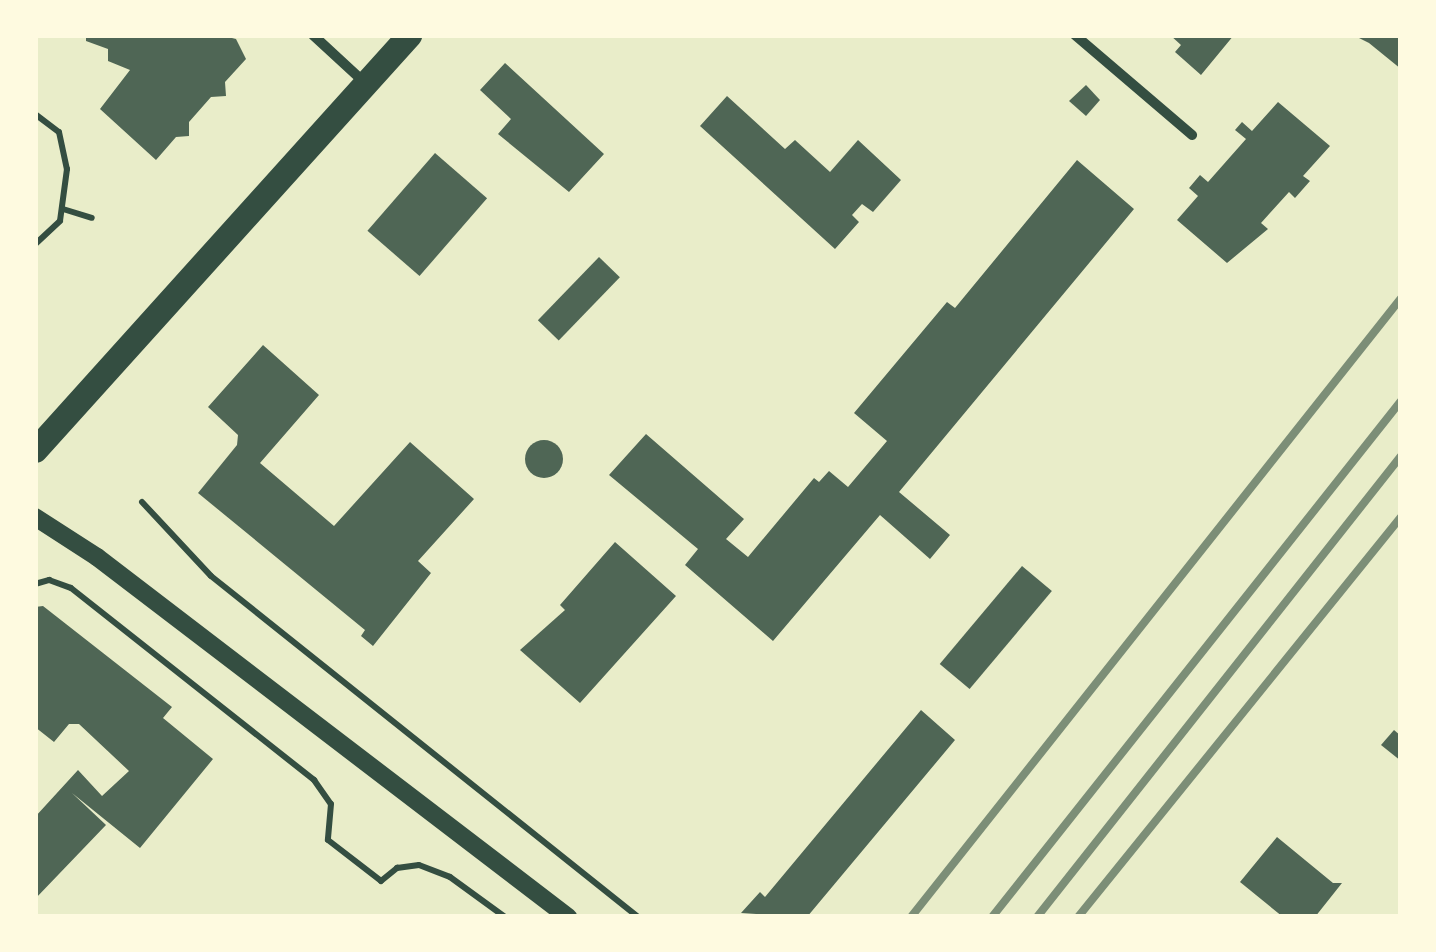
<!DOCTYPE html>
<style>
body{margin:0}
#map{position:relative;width:1436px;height:952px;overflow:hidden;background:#e9edc9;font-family:Jost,sans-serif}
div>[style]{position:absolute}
.building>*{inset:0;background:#4f6655;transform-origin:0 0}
.round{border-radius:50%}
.path>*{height:6px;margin:-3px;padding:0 3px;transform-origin:3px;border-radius:3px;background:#344e41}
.minor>*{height:10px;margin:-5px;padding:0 5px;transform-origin:5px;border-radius:5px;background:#344e41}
.tertiary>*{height:18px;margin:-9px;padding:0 9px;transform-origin:9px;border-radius:9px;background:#344e41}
.primary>*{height:25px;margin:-12.5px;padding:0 12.5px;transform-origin:12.5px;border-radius:12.5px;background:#344e41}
.rail>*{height:8px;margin:-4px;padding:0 4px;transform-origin:4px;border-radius:4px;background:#7c8e77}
span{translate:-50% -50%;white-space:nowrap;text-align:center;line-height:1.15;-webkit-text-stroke:9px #fefae0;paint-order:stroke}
.frame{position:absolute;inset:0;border:38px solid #fefae0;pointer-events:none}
</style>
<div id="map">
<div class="building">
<div style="clip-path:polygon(86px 35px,220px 35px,236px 39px,246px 59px,225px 82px,226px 96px,211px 97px,189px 122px,189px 136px,176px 137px,156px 160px,100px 109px,130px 70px,108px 61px,108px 49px,86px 41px)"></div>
<div style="clip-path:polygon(1170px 35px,1234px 35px,1201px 75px,1175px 52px,1181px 45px)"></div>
<div style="clip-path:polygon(1353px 35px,1401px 35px,1401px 69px,1369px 43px)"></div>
<div style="clip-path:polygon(505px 63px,604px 154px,569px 192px,498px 134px,511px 119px,480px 90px)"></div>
<div style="clip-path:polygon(1086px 85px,1100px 100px,1086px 116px,1069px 101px)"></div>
<div style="clip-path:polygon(727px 96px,785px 149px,795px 140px,830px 172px,858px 140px,901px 180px,873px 212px,862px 204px,852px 215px,859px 222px,835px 249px,700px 126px)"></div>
<div style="clip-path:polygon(1278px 102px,1330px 146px,1303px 176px,1310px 181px,1295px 198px,1289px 192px,1261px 223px,1268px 229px,1227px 263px,1177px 220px,1198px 196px,1189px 188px,1200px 175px,1208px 182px,1246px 139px,1235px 130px,1242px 122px,1252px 131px)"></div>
<div style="left:435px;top:153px;width:69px;height:103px;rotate:41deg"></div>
<div style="clip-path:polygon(1077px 160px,1134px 209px,899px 492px,950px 535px,930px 559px,880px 515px,773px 641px,685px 565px,698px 549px,609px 475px,646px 434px,744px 519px,726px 539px,748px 557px,814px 478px,819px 482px,829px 471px,848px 487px,887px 441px,854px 413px,947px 302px,955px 308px)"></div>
<div style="left:599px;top:257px;width:29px;height:88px;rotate:44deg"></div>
<div style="clip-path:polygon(263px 345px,319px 395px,260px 463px,334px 526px,410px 442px,474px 499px,418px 561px,431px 573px,373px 646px,361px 636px,365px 630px,198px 493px,237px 445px,238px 435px,208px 407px)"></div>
<div class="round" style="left:525px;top:440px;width:38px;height:38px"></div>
<div style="clip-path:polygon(615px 542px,676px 596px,580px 703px,520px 650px,565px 610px,560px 605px)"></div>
<div style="left:1022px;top:566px;width:39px;height:128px;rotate:40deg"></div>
<div style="clip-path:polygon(43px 606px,172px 707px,163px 718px,213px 759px,140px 848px,72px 793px,106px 825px,35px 899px,35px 817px,78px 770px,102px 796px,129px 771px,79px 724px,69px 724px,54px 742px,35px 727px,35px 607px)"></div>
<div style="clip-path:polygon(921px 710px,955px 740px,807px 917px,741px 913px,760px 892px,765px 897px)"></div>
<div style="clip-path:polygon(1394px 730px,1401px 736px,1401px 761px,1381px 745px)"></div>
<div style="clip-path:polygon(1277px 837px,1333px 883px,1342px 883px,1315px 917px,1283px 917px,1240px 882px)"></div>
</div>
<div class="path">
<div style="left:35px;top:114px;width:30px;rotate:37deg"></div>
<div style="left:59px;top:132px;width:38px;rotate:78deg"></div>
<div style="left:67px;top:169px;width:52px;rotate:97.7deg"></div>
<div style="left:60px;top:221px;width:34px;rotate:137deg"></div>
<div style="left:63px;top:209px;width:30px;rotate:17deg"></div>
<div style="left:142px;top:502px;width:101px;rotate:47deg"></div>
<div style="left:211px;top:576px;width:546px;rotate:38.61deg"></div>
<div style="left:35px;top:584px;width:15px;rotate:-16deg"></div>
<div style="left:49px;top:580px;width:23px;rotate:20deg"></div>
<div style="left:71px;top:588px;width:310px;rotate:38.3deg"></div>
<div style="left:314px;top:780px;width:29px;rotate:55deg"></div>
<div style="left:331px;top:804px;width:36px;rotate:95deg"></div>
<div style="left:328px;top:840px;width:67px;rotate:37.7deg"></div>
<div style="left:381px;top:881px;width:21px;rotate:-39deg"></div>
<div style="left:397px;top:868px;width:22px;rotate:-8deg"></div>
<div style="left:419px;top:865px;width:33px;rotate:21deg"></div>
<div style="left:450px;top:877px;width:68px;rotate:36deg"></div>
</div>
<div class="minor">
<div style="left:313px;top:35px;width:71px;rotate:42.7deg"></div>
<div style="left:1075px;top:35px;width:154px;rotate:40.5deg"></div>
</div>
<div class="tertiary">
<div style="left:35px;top:517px;width:74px;rotate:32.8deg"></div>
<div style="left:97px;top:557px;width:593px;rotate:37.39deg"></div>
</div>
<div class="primary">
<div style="left:35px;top:450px;width:559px;rotate:-47.97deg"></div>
</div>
<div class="rail">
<div style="left:911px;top:917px;width:789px;rotate:-51.63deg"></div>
<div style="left:992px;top:917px;width:658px;rotate:-51.6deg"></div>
<div style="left:1037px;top:917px;width:587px;rotate:-51.71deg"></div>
<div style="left:1078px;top:917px;width:514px;rotate:-51.08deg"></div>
</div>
<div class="frame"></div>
</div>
